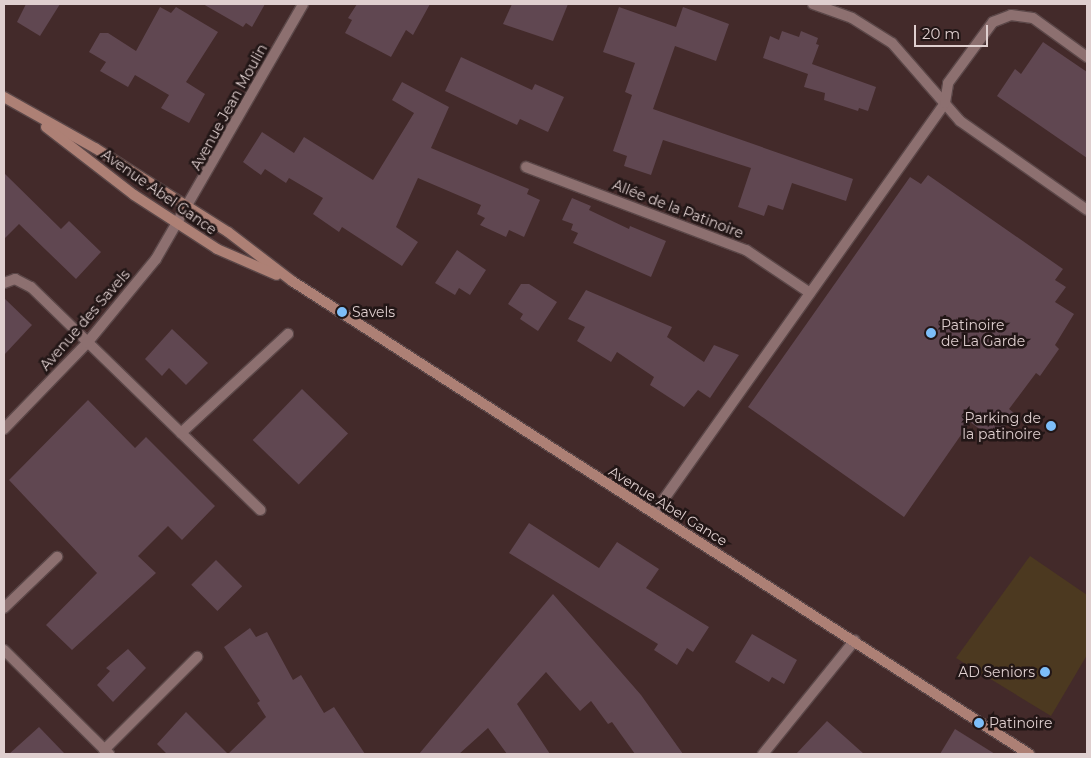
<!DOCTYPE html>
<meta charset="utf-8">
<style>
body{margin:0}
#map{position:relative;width:1091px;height:758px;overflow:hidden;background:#432a2a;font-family:Montserrat,sans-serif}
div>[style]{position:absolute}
.green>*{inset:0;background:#4c3920}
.building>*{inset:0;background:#604751;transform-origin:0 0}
.roads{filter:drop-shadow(1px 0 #5b4748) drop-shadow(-1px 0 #5b4748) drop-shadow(0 1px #5b4748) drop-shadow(0 -1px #5b4748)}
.minor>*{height:10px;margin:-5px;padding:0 5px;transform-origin:5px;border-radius:5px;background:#8d7070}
.secondary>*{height:10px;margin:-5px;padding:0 5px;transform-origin:5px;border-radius:5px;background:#ad8075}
.dots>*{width:14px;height:14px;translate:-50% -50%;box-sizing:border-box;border:2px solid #221616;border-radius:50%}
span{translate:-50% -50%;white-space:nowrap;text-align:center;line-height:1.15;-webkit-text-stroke:5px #221616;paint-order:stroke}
.street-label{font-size:14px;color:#dfcfcf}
.poi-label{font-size:14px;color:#dfcfcf}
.left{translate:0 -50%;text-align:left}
.right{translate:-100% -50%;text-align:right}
.frame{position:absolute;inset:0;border:5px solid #dfcfcf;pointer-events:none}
.scale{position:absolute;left:914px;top:25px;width:74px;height:22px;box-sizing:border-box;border:2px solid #dfcfcf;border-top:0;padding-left:6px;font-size:15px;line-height:18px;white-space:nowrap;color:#dfcfcf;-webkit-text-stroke:4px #221616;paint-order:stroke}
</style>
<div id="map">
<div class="green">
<div style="clip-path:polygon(1030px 556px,1087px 595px,1087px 655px,1051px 716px,956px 658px)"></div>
</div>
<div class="building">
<div style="clip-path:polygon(26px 4px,60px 4px,40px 36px,17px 22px)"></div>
<div style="clip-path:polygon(203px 4px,265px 4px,252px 27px,246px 23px,243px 27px)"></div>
<div style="clip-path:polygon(357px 4px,430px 4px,413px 35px,406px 30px,391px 57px,345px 33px,352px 20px,348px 18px)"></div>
<div style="clip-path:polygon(512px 4px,568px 4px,553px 41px,503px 24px)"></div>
<div style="clip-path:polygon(160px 7px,171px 13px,176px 7px,218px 32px,186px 82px,205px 94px,189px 123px,161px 108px,169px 95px,135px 75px,128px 87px,100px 71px,106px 62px,89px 52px,100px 33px,108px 33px,136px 51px)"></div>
<div style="clip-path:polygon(619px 7px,676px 27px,683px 7px,729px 24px,716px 61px,675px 46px,653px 109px,853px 179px,846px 201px,792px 183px,783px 210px,768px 205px,764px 216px,738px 207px,751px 168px,663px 140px,651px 175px,624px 166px,627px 156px,613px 151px,632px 95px,625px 92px,635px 63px,603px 52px)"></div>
<div style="clip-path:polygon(782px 31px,799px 37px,801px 31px,818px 38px,816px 44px,819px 45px,812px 64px,876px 87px,868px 111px,859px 108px,858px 111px,824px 100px,825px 93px,804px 87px,808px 74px,763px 58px,770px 36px,779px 40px)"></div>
<div style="clip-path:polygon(1043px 42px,1087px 72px,1087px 158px,997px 96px,1015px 69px,1021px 74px)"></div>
<div style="clip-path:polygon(461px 57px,532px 90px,535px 84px,564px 97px,548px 132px,520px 119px,517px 125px,445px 91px)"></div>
<div style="clip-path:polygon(402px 82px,449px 107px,431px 148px,529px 189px,527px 194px,540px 200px,524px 237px,509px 230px,506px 237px,480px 225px,485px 218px,477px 214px,481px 205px,418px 178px,396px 227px,418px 242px,402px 266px,342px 227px,339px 232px,313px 214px,323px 198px,289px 178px,286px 183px,265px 169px,261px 175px,243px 162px,262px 132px,294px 153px,304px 137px,373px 180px,414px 113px,392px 100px)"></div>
<div style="clip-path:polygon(4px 173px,61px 229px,69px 221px,101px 252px,76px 279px,19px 224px,4px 239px)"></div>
<div style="clip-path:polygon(928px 175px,1063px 269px,1055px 280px,1066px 287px,1055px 302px,1074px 314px,1055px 345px,1059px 349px,1040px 376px,1036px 373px,1009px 409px,1014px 413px,995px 440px,970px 422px,904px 517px,748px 407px,910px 177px,921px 184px)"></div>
<div style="clip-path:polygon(572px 198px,591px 206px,589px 210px,629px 229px,630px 226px,666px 241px,651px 277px,573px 243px,578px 233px,571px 230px,573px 224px,562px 220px)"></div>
<div style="clip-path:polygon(457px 250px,486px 270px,470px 295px,459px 288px,455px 295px,435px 283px)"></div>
<div style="clip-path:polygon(521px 284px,529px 284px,557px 302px,538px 331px,520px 319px,523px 314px,508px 304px)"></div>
<div style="clip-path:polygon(586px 290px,672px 327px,667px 337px,704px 362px,714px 345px,739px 355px,710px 398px,698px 390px,684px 407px,650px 385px,654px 377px,617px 352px,611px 362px,577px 341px,585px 327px,568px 319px)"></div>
<div style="clip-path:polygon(4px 298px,32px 325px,4px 355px)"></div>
<div style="clip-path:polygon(172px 329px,208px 363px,186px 385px,169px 368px,162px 376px,145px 359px)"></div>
<div style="left:302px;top:389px;width:64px;height:71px;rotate:44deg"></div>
<div style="clip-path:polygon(88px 400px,135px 448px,146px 437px,215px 506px,182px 540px,168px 526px,138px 556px,156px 573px,72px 650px,46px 625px,97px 573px,9px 480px)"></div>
<div style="clip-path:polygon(529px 523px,599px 568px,617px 542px,659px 569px,646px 588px,709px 627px,693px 652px,687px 648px,677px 665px,654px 650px,658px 644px,509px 553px)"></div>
<div style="left:216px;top:560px;width:37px;height:35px;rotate:45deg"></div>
<div style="clip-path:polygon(553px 594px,641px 695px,683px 754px,635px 754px,612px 722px,608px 724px,591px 701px,580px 711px,546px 672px,517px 704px,550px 754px,507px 754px,488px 728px,459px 754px,419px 754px)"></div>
<div style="clip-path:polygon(250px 628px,256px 637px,267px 632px,293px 680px,301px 675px,324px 713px,334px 707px,365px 754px,167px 754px,157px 744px,186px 712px,228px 754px,266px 717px,257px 703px,260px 701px,224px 647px)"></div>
<div style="clip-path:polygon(752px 634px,797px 660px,784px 684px,772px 677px,769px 682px,735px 662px)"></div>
<div style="clip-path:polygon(128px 649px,146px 668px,113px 702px,97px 685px,110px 671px,106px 668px)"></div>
<div style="clip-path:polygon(827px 721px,864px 754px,796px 754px)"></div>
<div style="clip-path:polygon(39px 727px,65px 754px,9px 754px)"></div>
<div style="clip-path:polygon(955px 729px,995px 754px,940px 754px)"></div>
</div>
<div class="roads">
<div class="minor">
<div style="left:813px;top:4px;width:41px;rotate:19.7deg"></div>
<div style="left:852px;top:18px;width:47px;rotate:32deg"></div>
<div style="left:892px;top:43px;width:103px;rotate:48.9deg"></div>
<div style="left:960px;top:121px;width:155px;rotate:35deg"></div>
<div style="left:526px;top:167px;width:235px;rotate:20.7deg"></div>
<div style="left:746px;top:250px;width:77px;rotate:33.9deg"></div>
<div style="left:4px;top:283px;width:12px;rotate:-20deg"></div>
<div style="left:15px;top:279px;width:18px;rotate:27deg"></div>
<div style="left:31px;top:287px;width:320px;rotate:44.2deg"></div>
<div style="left:4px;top:429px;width:120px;rotate:-46deg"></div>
<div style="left:87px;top:343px;width:109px;rotate:-50.6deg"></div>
<div style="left:156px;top:259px;width:294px;rotate:-60deg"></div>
<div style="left:181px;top:433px;width:146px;rotate:-42.8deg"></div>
<div style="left:654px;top:513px;width:503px;rotate:-54.63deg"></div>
<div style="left:945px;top:103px;width:20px;rotate:-81deg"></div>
<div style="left:948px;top:83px;width:76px;rotate:-53.6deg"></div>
<div style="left:993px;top:22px;width:19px;rotate:-21deg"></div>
<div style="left:1011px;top:15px;width:22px;rotate:8deg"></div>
<div style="left:1033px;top:18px;width:67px;rotate:35.8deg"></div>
<div style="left:4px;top:608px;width:74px;rotate:-43.9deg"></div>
<div style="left:4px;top:650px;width:148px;rotate:44.7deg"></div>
<div style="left:104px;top:750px;width:132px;rotate:-45deg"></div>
<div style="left:763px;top:754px;width:146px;rotate:-51.1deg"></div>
</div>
<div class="secondary">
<div style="left:4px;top:97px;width:104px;rotate:29.3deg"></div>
<div style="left:95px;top:148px;width:157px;rotate:32.3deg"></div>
<div style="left:228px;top:232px;width:81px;rotate:37.4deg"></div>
<div style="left:292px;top:281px;width:876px;rotate:32.69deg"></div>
<div style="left:46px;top:127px;width:111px;rotate:37.7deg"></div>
<div style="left:134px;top:195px;width:99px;rotate:33deg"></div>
<div style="left:217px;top:249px;width:65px;rotate:23.4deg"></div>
</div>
</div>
<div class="dots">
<div style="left:342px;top:312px;background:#7dbef9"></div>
<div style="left:931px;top:333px;background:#7dbef9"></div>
<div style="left:1051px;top:426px;background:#7dbef9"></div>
<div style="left:1045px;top:672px;background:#7dbef9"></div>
<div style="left:979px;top:723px;background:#7dbef9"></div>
</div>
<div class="street-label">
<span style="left:229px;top:107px;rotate:-61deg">Avenue Jean Moulin</span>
<span style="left:159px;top:192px;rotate:35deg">Avenue Abel Gance</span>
<span style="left:678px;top:209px;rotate:21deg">Allée de la Patinoire</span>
<span style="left:85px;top:320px;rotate:-49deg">Avenue des Savels</span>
<span style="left:668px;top:506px;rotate:32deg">Avenue Abel Gance</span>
</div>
<div class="poi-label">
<span class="left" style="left:352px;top:312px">Savels</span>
<span class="left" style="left:941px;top:333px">Patinoire<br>de La Garde</span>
<span class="right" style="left:1041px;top:426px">Parking de<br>la patinoire</span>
<span class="right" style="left:1035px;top:672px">AD Seniors</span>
<span class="left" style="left:989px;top:723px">Patinoire</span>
</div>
<div class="frame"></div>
<div class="scale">20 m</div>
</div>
